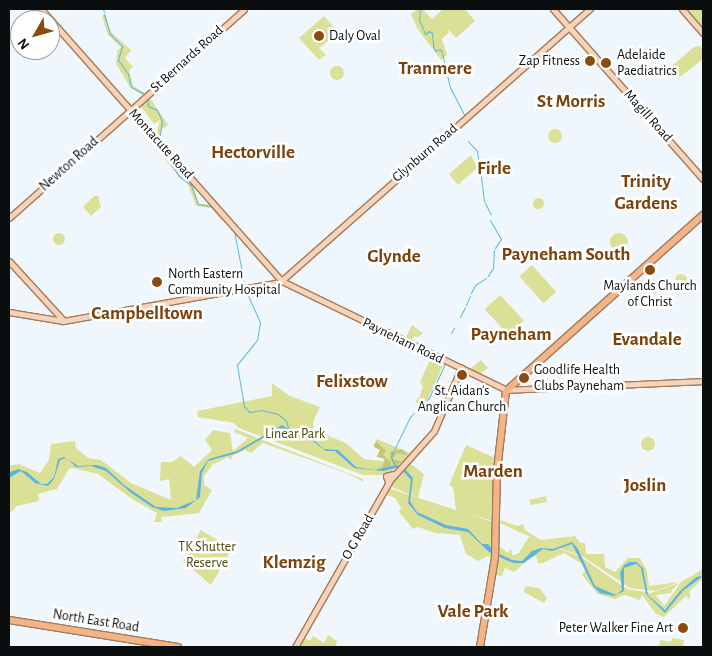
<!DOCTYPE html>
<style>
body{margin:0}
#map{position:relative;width:712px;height:656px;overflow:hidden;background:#f0f7fc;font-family:"Alegreya Sans",sans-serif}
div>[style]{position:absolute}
.green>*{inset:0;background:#dbe097;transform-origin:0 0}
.round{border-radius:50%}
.forest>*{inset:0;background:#c2c776}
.water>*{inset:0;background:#5eb4e0}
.stream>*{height:1px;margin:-0.5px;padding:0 0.5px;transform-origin:0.5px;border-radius:0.5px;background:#5eb4e0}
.roads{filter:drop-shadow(1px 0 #a27b5d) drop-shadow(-1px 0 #a27b5d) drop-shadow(0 1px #a27b5d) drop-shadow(0 -1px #a27b5d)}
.major>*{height:5px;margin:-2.5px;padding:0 2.5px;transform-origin:2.5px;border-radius:2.5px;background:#f8d3b7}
.highway>*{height:6px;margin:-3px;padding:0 3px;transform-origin:3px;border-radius:3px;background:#f3b587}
.dots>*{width:14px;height:14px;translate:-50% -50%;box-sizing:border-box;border:2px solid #fff;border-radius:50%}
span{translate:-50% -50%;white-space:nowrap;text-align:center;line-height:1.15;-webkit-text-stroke:5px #fff;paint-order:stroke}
.poi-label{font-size:14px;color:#0b0e0f}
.left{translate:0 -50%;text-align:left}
.right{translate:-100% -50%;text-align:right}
.street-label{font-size:14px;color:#0b0e0f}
.park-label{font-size:14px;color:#484a0b}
.district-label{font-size:19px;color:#7b420c;font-weight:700}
.frame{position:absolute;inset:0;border:10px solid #0b0e0f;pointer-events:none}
.north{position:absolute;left:10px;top:10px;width:50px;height:50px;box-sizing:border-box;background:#fff;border:1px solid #9d9f9f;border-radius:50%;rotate:232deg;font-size:14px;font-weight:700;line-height:20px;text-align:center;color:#0b0e0f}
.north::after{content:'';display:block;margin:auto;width:18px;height:22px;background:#8a4b10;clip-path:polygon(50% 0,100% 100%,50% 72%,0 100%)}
</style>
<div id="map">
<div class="green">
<div style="clip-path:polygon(418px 9px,423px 9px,432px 19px,443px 9px,465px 9px,475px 21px,456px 38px,448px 29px,449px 32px,442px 39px,447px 55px,441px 60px,417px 28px,411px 14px)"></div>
<div style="clip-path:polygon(684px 9px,703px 9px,703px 30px)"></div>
<div style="clip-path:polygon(105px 14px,111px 32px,131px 50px,125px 58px,133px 67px,129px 70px,133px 86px,145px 93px,142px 95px,130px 87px,116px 64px,117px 51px,121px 47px,108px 35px,102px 16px)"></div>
<div style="clip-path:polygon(324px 16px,339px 33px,319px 48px,326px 55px,323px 57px,319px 54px,322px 58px,319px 60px,299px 38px)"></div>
<div style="clip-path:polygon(700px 46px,703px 48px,703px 59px,680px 77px,672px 66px,694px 47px)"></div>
<div class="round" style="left:330px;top:66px;width:14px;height:14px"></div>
<div style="clip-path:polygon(148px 95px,168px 125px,161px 130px,160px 139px,157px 132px,160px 120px,154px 124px,139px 104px,147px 101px)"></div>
<div class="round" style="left:548px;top:129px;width:14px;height:14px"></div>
<div style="clip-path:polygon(156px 139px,172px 158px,170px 160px,185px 182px,167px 162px)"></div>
<div style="clip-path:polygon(471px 155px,477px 168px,458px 185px,449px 174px)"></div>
<div class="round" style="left:631px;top:176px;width:14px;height:14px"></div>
<div style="clip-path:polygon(187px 182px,193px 186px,199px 204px,212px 204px,227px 221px,221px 220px,211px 208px,196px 206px)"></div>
<div style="clip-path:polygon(94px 196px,98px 196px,101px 207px,91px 216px,83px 207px)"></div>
<div class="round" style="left:532.5px;top:197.5px;width:11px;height:11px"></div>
<div class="round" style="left:610px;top:233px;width:18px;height:18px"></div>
<div class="round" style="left:53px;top:233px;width:12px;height:12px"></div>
<div style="left:532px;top:265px;width:36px;height:17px;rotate:48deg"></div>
<div class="round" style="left:675px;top:274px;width:12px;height:12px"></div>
<div style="left:500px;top:295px;width:35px;height:21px;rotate:47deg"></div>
<div style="clip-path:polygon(412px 325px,423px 333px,418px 337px,414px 336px,411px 342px,405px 339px)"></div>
<div style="clip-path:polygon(431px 357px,444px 363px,428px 399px,421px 405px,415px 402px,420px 396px,423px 386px,420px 382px)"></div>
<div style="clip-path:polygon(481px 360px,488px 368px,479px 375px,469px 370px)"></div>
<div style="clip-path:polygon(272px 383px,290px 396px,320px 407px,313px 422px,314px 430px,346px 443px,364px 459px,384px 461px,384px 456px,376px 457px,380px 450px,373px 446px,377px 439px,410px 453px,389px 475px,363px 475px,239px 428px,234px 423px,198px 417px,197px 411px,272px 396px)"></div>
<div style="clip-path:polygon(235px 429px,363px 479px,365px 486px,364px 482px,346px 473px,263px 443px,251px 453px,245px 450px,232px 456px,231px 461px,228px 457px,212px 465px,204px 476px,204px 485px,212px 490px,199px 513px,161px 517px,162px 522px,154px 522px,157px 513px,132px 499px,98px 474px,73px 468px,69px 469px,57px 489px,38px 494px,39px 501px,17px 506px,9px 514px,9px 466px,19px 464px,40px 473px,49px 460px,51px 444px,75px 441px,76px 448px,88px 458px,101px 460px,131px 483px,171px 500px,169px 479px,160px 481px,161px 462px,172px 462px,181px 456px,194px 467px,212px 450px,205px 440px,213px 430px,230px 433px,233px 451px,248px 438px,234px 432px)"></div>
<div class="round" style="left:641px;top:437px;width:14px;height:14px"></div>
<div style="clip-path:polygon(466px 445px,495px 458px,497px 522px,456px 511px,453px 487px,449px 485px)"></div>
<div style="clip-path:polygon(407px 461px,424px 474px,418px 498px,389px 486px)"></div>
<div style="clip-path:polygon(388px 488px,496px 523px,494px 561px,488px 556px,478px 561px,466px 554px,460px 535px,435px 533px,418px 527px,413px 529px,399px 512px,401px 508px,395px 498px,384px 494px)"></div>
<div style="clip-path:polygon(546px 496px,547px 502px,531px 505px,529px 500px)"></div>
<div style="clip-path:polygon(501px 520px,517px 526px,523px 524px,525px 530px,541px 540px,575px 536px,580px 543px,585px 543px,586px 554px,604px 554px,605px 567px,615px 572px,628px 558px,640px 558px,647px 571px,649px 586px,679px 582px,655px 591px,630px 588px,582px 556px,541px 542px,500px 523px)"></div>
<div style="clip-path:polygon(201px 530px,232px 549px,211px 585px,183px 561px)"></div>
<div style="clip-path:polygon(529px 537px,581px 557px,627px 589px,651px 593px,679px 583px,672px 590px,671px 593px,656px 595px,664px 606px,681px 582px,703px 569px,703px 578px,690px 591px,690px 600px,686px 596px,689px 593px,664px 617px,656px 614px,642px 595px,640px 600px,625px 595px,615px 599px,598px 594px,582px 575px,585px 570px,582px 564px,564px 553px,543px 563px,538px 563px,536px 556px,531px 557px,514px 572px,505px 568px,502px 576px,495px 575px,499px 546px,508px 553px,511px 548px,512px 555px,518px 554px)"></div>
<div style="clip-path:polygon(525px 586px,539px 588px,547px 598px,544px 603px,524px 592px)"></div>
<div style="clip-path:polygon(328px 635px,337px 641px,336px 647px,297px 647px,303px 637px,310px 641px,313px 636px,324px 643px)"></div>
<div style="clip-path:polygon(672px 638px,684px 640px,683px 647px,659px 647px,660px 640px,671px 642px)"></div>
</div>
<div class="forest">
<div style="clip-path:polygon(376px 441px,386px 451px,383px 455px,391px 462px,391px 467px,375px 469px,382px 467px,385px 459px,377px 457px,380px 450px,374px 447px)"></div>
<div style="clip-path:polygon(402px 449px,408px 455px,397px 453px,393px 459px,402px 462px,395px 466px,391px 460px,390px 452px)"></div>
</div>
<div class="water">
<div style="clip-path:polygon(282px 425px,297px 434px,308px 435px,324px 449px,338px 450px,356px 467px,375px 470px,396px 465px,403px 467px,413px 478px,410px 501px,417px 512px,446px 525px,468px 529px,482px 544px,488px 544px,495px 552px,512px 560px,522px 561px,532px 551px,541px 548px,553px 549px,572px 542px,578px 549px,595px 586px,616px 595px,622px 590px,620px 573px,624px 565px,629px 562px,636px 562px,643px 568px,648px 595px,665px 610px,680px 591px,696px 577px,703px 576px,683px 591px,665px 613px,646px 594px,641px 568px,636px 564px,624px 568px,624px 591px,614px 596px,600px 593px,593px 586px,572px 544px,552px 551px,543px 549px,524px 563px,513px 563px,489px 552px,468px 532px,445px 528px,418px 515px,408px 503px,411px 480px,403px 471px,396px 468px,383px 471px,354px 468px,335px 451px,326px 451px,310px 439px,281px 428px,237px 453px,208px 461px,202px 473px,200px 497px,186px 508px,164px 511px,152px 507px,130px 492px,106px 471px,91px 466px,76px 467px,66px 458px,60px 460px,54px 479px,48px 486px,35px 483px,21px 471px,9px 478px,10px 472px,18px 469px,27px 472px,41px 484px,47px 484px,54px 477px,58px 459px,64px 457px,78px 466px,97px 465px,106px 468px,124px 485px,156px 507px,177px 508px,196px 500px,200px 471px,209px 459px,237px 451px)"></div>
</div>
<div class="stream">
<div style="left:103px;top:9px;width:3px;rotate:72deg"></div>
<div style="left:420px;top:10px;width:9px;rotate:96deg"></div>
<div style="left:419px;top:19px;width:16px;rotate:68deg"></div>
<div style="left:425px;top:34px;width:5px;rotate:-37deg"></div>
<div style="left:429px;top:31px;width:4px;rotate:34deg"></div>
<div style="left:432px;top:33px;width:12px;rotate:85deg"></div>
<div style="left:433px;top:45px;width:6px;rotate:72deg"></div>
<div style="left:435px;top:51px;width:5px;rotate:-22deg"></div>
<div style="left:440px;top:49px;width:4px;rotate:63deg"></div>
<div style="left:442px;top:53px;width:35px;rotate:77deg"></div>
<div style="left:450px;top:87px;width:33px;rotate:63deg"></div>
<div style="left:104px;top:14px;width:21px;rotate:73deg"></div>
<div style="left:110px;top:34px;width:17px;rotate:45deg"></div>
<div style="left:122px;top:46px;width:15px;rotate:106deg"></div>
<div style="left:118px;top:60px;width:17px;rotate:54deg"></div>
<div style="left:128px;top:74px;width:13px;rotate:77deg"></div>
<div style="left:131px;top:87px;width:16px;rotate:27deg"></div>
<div style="left:147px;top:97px;width:9px;rotate:84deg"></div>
<div style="left:148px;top:106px;width:10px;rotate:24deg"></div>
<div style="left:157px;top:110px;width:12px;rotate:66deg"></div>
<div style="left:162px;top:121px;width:19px;rotate:99deg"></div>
<div style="left:468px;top:141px;width:13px;rotate:48deg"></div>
<div style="left:477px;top:151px;width:14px;rotate:82deg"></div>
<div style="left:160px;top:147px;width:35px;rotate:57deg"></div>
<div style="left:179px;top:176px;width:15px;rotate:37deg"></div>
<div style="left:191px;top:185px;width:20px;rotate:70deg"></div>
<div style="left:198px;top:204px;width:15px;rotate:11deg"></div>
<div style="left:213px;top:207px;width:18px;rotate:47deg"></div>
<div style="left:480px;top:169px;width:33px;rotate:83deg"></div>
<div style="left:485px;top:203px;width:13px;rotate:63deg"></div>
<div style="left:490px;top:220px;width:22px;rotate:60deg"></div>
<div style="left:501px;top:239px;width:11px;rotate:124deg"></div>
<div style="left:234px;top:231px;width:57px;rotate:78.9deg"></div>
<div style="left:488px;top:276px;width:9px;rotate:-58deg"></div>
<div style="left:493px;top:268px;width:18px;rotate:-87deg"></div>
<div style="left:246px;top:291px;width:34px;rotate:66deg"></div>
<div style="left:260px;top:322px;width:18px;rotate:99deg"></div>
<div style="left:257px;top:340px;width:32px;rotate:129deg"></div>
<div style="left:237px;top:365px;width:42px;rotate:80.3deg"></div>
<div style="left:244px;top:406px;width:8px;rotate:50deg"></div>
<div style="left:249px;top:412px;width:12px;rotate:-9deg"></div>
<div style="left:261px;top:410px;width:17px;rotate:13deg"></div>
<div style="left:278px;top:414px;width:11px;rotate:41deg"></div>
<div style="left:286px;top:421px;width:9px;rotate:72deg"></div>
<div style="left:471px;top:293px;width:9px;rotate:-63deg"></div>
<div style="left:475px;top:285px;width:13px;rotate:-32deg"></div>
<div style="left:466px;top:305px;width:10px;rotate:-66deg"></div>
<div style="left:460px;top:317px;width:11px;rotate:-63deg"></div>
<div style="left:451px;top:333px;width:6px;rotate:-59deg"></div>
<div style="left:421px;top:406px;width:11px;rotate:-45deg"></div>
<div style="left:429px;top:398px;width:38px;rotate:-65deg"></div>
<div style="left:394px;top:466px;width:10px;rotate:-107deg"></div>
<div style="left:391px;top:456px;width:43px;rotate:-64deg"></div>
<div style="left:410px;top:417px;width:14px;rotate:-45deg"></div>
</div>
<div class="roads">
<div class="major">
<div style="left:41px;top:9px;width:363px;rotate:48.5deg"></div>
<div style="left:282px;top:281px;width:249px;rotate:25.9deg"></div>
<div style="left:506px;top:390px;width:197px;rotate:-2.6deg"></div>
<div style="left:553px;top:9px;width:227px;rotate:48.6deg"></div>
<div style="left:682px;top:9px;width:32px;rotate:49deg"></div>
<div style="left:9px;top:218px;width:314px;rotate:-41.6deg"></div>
<div style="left:9px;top:261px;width:80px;rotate:47.5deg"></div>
<div style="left:9px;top:312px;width:55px;rotate:9.5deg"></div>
<div style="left:63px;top:321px;width:220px;rotate:-10.2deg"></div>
<div style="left:280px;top:282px;width:413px;rotate:-41.4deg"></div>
<div style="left:388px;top:482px;width:6px;rotate:-108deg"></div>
<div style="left:386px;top:476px;width:7px;rotate:-16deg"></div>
<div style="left:295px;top:647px;width:193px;rotate:-60.3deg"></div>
<div style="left:391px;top:479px;width:64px;rotate:-48.1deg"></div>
<div style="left:434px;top:431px;width:69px;rotate:-66.8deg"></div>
</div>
<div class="highway">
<div style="left:9px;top:620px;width:171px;rotate:9.1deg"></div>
<div style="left:480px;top:647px;width:91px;rotate:-80.5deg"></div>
<div style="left:495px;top:557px;width:86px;rotate:-88.7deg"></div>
<div style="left:497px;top:471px;width:81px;rotate:-83.6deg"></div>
<div style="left:506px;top:391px;width:264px;rotate:-41.8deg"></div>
</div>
</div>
<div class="dots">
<div style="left:319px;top:36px;background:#8a4b10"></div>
<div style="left:590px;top:61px;background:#8a4b10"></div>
<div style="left:606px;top:63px;background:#8a4b10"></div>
<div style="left:650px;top:270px;background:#8a4b10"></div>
<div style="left:157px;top:282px;background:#8a4b10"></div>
<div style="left:462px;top:375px;background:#8a4b10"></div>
<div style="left:524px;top:378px;background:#8a4b10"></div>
<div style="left:683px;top:628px;background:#8a4b10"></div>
</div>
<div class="poi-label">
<span class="left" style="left:329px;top:36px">Daly Oval</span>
<span class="left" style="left:617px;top:63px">Adelaide<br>Paediatrics</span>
<span class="right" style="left:580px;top:61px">Zap Fitness</span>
<span class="left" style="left:168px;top:282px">North Eastern<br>Community Hospital</span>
<span style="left:650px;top:294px">Maylands Church<br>of Christ</span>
<span class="left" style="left:534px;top:378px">Goodlife Health<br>Clubs Payneham</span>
<span style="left:462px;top:399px">St. Aidan's<br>Anglican Church</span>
<span class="right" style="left:673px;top:628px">Peter Walker Fine Art</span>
</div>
<div class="street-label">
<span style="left:187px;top:59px;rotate:-42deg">St Bernards Road</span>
<span style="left:648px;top:116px;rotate:48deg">Magill Road</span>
<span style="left:161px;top:144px;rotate:48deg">Montacute Road</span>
<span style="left:425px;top:153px;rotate:-41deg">Glynburn Road</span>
<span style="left:69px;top:164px;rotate:-42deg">Newton Road</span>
<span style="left:403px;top:341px;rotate:26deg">Payneham Road</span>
<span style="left:358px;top:537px;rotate:-60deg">O G Road</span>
<span style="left:96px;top:621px;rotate:9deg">North East Road</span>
</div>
<div class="park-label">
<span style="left:295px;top:434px">Linear Park</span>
<span style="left:207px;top:555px">TK Shutter<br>Reserve</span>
</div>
<div class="district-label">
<span style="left:435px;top:69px">Tranmere</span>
<span style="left:571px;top:102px">St Morris</span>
<span style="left:253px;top:153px">Hectorville</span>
<span style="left:494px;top:169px">Firle</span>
<span style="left:646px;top:193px">Trinity<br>Gardens</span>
<span style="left:566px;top:255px">Payneham South</span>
<span style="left:394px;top:257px">Glynde</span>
<span style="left:147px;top:314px">Campbelltown</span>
<span style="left:511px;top:335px">Payneham</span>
<span style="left:647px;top:340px">Evandale</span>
<span style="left:352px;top:382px">Felixstow</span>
<span style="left:493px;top:472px">Marden</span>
<span style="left:645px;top:486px">Joslin</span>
<span style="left:294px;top:563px">Klemzig</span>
<span style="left:473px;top:612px">Vale Park</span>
</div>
<div class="frame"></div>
<div class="north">N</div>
</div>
